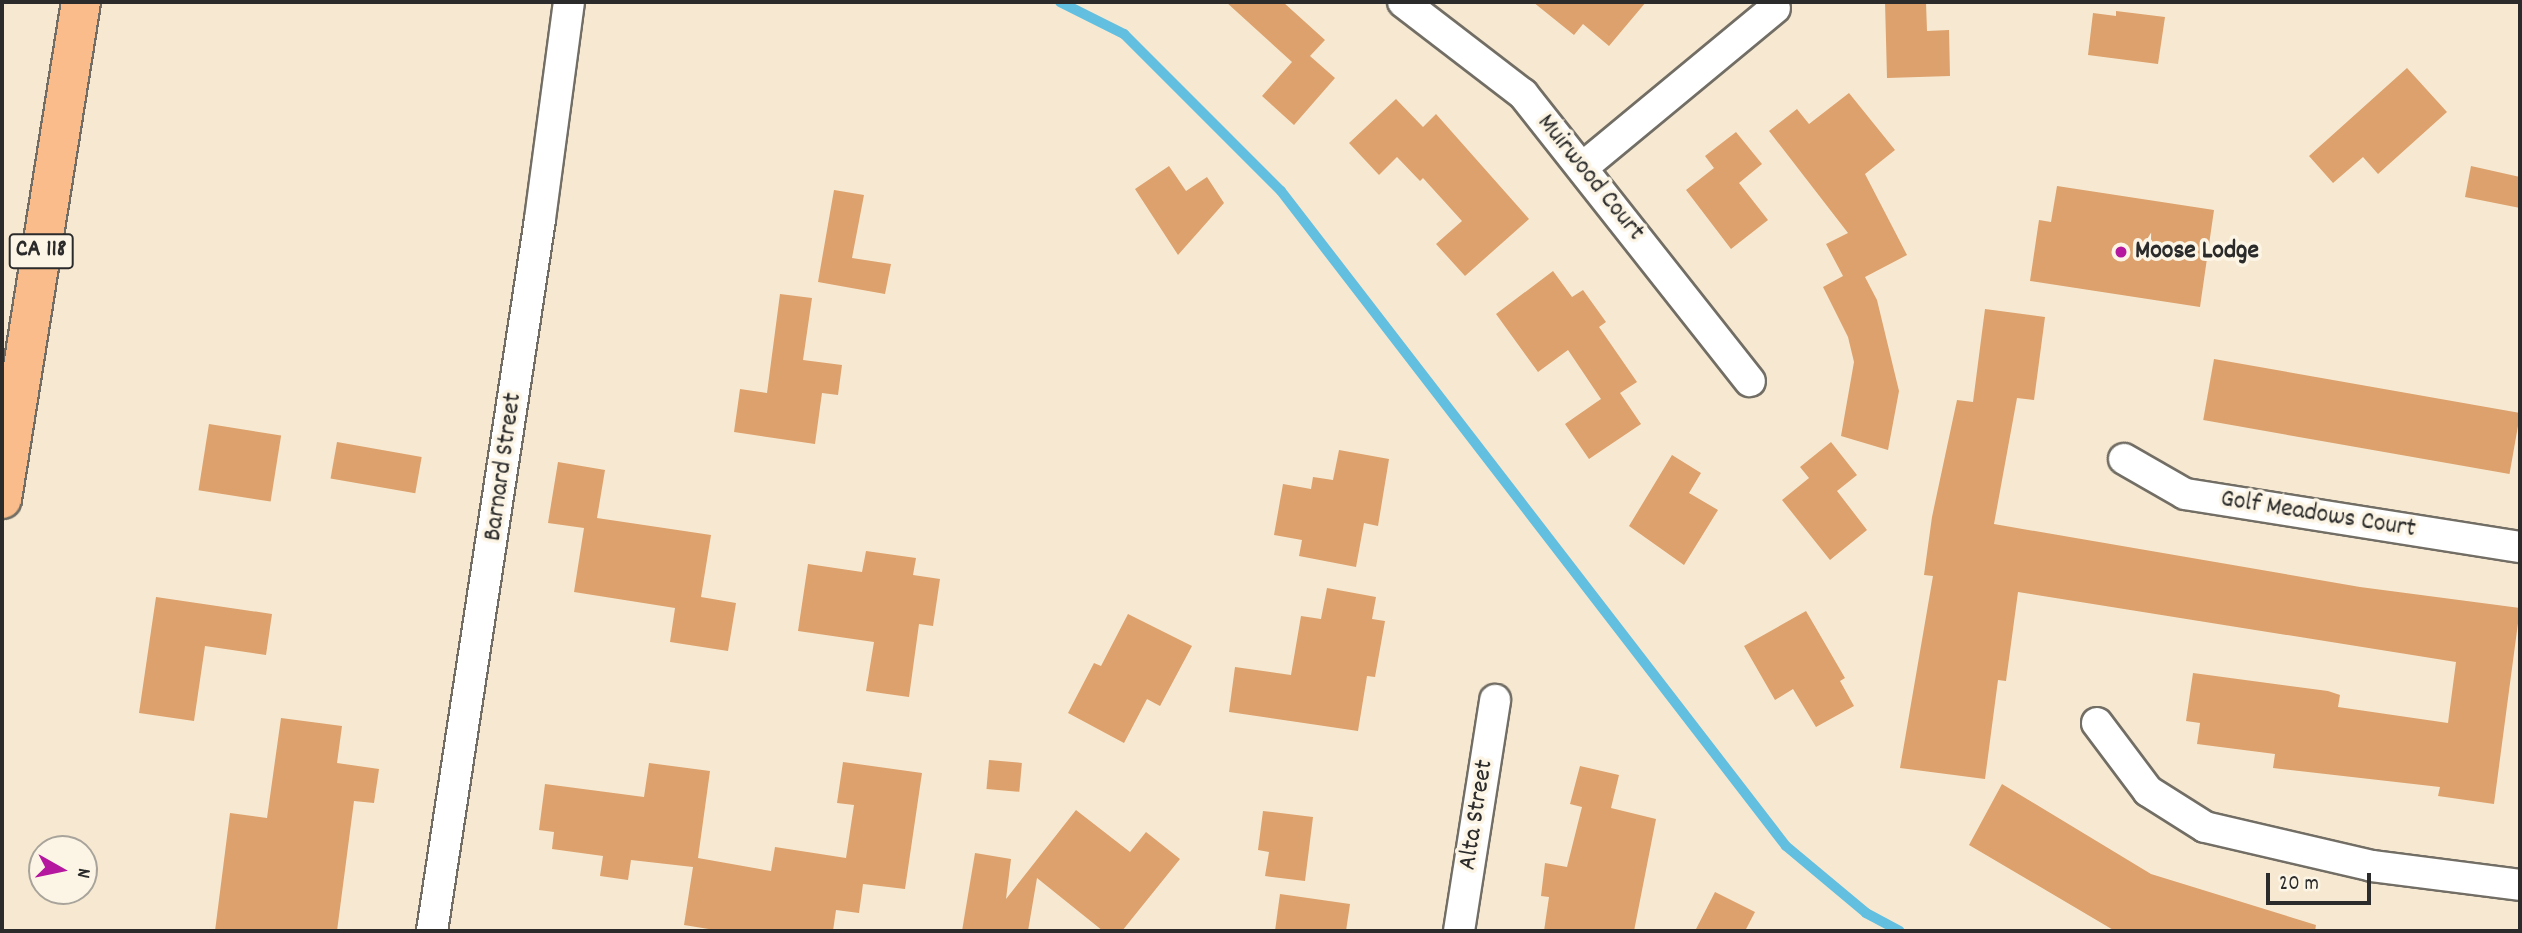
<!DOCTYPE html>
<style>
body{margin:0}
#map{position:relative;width:2522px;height:933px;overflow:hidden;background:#f7e9d1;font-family:Dekko,sans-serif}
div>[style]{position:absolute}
.stream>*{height:10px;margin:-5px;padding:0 5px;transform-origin:5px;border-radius:5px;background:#62bfe0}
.building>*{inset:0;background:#dca16c;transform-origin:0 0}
.roads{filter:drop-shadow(2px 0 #726e65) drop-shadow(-2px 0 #726e65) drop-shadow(0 2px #726e65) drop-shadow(0 -2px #726e65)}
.minor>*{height:30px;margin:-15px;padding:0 15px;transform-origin:15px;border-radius:15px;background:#fff}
.motorway>*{height:38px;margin:-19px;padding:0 19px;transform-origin:19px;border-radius:19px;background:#f9bc8a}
.dots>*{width:19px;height:19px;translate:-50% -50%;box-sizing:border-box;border:4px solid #fcf5e5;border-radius:50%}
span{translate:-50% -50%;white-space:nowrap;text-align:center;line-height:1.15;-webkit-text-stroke:7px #fcf5e5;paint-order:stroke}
.shield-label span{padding:2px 5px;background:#fcf5e5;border:2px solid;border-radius:5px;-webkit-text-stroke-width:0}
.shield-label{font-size:24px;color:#2b2b2b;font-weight:700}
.street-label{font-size:26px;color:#2b2b2b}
.poi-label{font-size:26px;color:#2b2b2b;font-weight:700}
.left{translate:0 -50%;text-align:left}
.frame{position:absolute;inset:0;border:4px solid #2b2b2b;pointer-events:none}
.north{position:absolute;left:28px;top:835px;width:70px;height:70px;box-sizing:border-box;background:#fcf5e5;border:2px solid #a8a49b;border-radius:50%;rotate:99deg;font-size:19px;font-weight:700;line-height:28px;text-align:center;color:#2b2b2b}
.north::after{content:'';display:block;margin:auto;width:24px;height:32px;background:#b5179e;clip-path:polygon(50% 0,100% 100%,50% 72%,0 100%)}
.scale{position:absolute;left:2266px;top:873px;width:105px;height:32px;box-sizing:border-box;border:4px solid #2b2b2b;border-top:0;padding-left:9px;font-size:21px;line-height:24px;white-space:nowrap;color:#2b2b2b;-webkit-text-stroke:5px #fcf5e5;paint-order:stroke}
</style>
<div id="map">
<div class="stream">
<div style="left:1060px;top:2px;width:72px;rotate:26.6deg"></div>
<div style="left:1124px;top:34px;width:222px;rotate:45deg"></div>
<div style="left:1281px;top:191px;width:827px;rotate:52.37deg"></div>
<div style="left:1786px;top:846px;width:104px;rotate:39.9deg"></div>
<div style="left:1866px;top:913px;width:38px;rotate:28deg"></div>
</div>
<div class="building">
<div style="clip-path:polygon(1226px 2px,1283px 2px,1325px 40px,1310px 56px,1335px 78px,1294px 125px,1262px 96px,1292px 62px)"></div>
<div style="clip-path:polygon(1533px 2px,1646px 2px,1609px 46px,1583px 24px,1574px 35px)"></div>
<div style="clip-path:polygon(1885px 2px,1926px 2px,1927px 31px,1949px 30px,1950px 76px,1887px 78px)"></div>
<div style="clip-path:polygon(2116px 11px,2165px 17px,2158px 64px,2088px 55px,2093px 13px,2116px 16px)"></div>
<div style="clip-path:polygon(2407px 68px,2447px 112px,2378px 174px,2363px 157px,2333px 183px,2309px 156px)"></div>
<div style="clip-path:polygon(1849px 93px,1895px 150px,1865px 174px,1907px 255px,1865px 277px,1877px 300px,1899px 391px,1888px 450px,1841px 436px,1854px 362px,1848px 337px,1823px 287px,1843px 276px,1826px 244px,1848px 233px,1769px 131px,1797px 109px,1809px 124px)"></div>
<div style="clip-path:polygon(1396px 99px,1423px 127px,1436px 114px,1529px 219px,1465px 276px,1436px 244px,1462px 221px,1423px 178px,1420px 181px,1397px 157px,1379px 175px,1349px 143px)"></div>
<div style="clip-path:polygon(1736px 132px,1762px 164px,1739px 183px,1768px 220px,1731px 249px,1686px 190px,1714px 168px,1705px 156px)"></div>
<div style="clip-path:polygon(1169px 166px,1186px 191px,1207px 177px,1224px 203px,1178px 255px,1135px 189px)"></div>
<div style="clip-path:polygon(2471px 166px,2520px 177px,2520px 208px,2465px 197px)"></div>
<div style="clip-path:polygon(2057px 186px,2214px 210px,2200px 307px,2030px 281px,2039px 220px,2051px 222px)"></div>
<div style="clip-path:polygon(834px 190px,864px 195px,852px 258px,891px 264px,885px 294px,818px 282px)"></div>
<div style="clip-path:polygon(1553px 271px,1572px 297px,1583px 290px,1606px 322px,1599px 327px,1637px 382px,1620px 393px,1641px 424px,1589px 459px,1565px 424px,1601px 399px,1568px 350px,1538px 372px,1496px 314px)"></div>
<div style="clip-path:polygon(780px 294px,812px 298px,803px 360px,842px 365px,838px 395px,822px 393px,815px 444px,734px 432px,740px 389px,767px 393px)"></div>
<div style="clip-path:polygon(1985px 309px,2045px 317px,2034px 400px,2017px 398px,1994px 524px,2360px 587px,2520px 608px,2494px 804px,2438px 796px,2440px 787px,2273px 768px,2275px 754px,2197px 744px,2200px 723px,2186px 721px,2193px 673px,2328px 691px,2340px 695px,2338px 707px,2448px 723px,2456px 662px,2018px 592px,2006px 681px,1998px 680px,1985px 779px,1900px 768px,1933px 576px,1924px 575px,1932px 517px,1957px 400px,1973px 402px)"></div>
<div style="left:2214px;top:359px;width:311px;height:62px;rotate:10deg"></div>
<div style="left:209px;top:424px;width:73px;height:67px;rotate:9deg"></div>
<div style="left:337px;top:442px;width:86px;height:37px;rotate:10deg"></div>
<div style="clip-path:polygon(1831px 442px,1857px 475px,1837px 491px,1867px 530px,1830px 560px,1782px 500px,1809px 478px,1800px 467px)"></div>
<div style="clip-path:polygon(1339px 450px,1389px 459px,1378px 526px,1364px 523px,1356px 567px,1299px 556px,1302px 540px,1274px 535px,1283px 484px,1311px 489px,1313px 477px,1333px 480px)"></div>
<div style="clip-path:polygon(1672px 455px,1701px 473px,1689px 493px,1718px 510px,1684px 565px,1629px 526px)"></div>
<div style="clip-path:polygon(558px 462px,605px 470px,597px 518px,711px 535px,701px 597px,736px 603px,728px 651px,670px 642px,675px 608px,574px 592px,584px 528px,548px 523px)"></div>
<div style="clip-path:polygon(866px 551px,916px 558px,913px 575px,940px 579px,933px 626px,919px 624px,909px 697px,866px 691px,874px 642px,798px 631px,808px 564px,862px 572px)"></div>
<div style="clip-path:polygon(1327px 588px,1376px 597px,1372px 619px,1385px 621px,1375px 677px,1367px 676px,1358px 731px,1229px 712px,1235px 667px,1291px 675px,1301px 616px,1321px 619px)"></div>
<div style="clip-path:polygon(156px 597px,272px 614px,266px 655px,205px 646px,194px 721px,139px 713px)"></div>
<div style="clip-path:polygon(1806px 611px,1845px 678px,1840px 681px,1854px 706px,1816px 727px,1793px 689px,1775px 700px,1744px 646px)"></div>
<div style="clip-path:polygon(1128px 614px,1192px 646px,1160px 706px,1147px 699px,1124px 743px,1068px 713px,1094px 663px,1101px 666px)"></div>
<div style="clip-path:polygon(281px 718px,342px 726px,337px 763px,379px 769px,374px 803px,354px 801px,337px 931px,215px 931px,230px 813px,267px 818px)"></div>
<div style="left:989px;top:760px;width:33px;height:29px;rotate:5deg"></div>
<div style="clip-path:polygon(843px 762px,922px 773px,905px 889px,863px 884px,859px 913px,836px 910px,833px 931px,721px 931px,684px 925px,693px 867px,631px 860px,628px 880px,600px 876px,603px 856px,552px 849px,554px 832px,539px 830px,545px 784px,644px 797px,649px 763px,710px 771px,698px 858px,771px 871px,775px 847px,846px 858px,854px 805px,837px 803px)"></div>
<div style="clip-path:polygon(1580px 766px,1619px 775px,1611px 808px,1656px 819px,1634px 931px,1544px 931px,1549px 897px,1541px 896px,1545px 863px,1567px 867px,1582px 807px,1570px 804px)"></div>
<div style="clip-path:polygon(2002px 784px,2151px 874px,2316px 925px,2315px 931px,2115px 931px,1969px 845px)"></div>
<div style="clip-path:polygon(1076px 810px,1130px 852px,1146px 832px,1180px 859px,1122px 931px,1103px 931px,1037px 878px,1028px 931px,962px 931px,975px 853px,1011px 859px,1006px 899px)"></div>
<div style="clip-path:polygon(1263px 811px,1313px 817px,1305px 881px,1265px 876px,1269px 852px,1258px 850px)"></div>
<div style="clip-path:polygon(1715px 892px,1755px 912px,1745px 931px,1695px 931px)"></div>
<div style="clip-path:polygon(1280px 894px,1350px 904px,1346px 931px,1275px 931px)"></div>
</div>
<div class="roads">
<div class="minor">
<div style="left:1403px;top:2px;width:151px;rotate:37.5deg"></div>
<div style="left:1523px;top:94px;width:366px;rotate:51.7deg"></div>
<div style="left:1583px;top:167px;width:249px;rotate:-39.6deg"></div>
<div style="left:2124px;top:459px;width:70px;rotate:29.8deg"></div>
<div style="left:2185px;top:494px;width:339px;rotate:9deg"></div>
<div style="left:2097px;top:723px;width:85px;rotate:53.1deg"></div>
<div style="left:2148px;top:791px;width:67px;rotate:32.3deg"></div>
<div style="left:2205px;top:827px;width:171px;rotate:13.1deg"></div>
<div style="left:2372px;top:866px;width:149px;rotate:7.3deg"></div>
<div style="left:432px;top:931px;width:720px;rotate:-81.37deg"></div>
<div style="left:540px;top:219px;width:219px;rotate:-82.4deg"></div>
<div style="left:1459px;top:931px;width:234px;rotate:-81.1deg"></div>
</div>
<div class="motorway">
<div style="left:2px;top:499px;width:503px;rotate:-80.97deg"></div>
</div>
</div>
<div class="dots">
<div style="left:2121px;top:252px;background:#b5179e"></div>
</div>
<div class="shield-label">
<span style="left:41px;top:251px">CA 118</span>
</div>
<div class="street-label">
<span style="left:1590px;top:178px;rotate:51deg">Muirwood Court</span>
<span style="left:504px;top:467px;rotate:-82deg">Barnard Street</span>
<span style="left:2318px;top:515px;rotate:9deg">Golf Meadows Court</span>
<span style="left:1477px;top:815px;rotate:-81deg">Alta Street</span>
</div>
<div class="poi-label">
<span class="left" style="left:2135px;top:252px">Moose Lodge</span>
</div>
<div class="frame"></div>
<div class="north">N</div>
<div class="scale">20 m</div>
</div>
